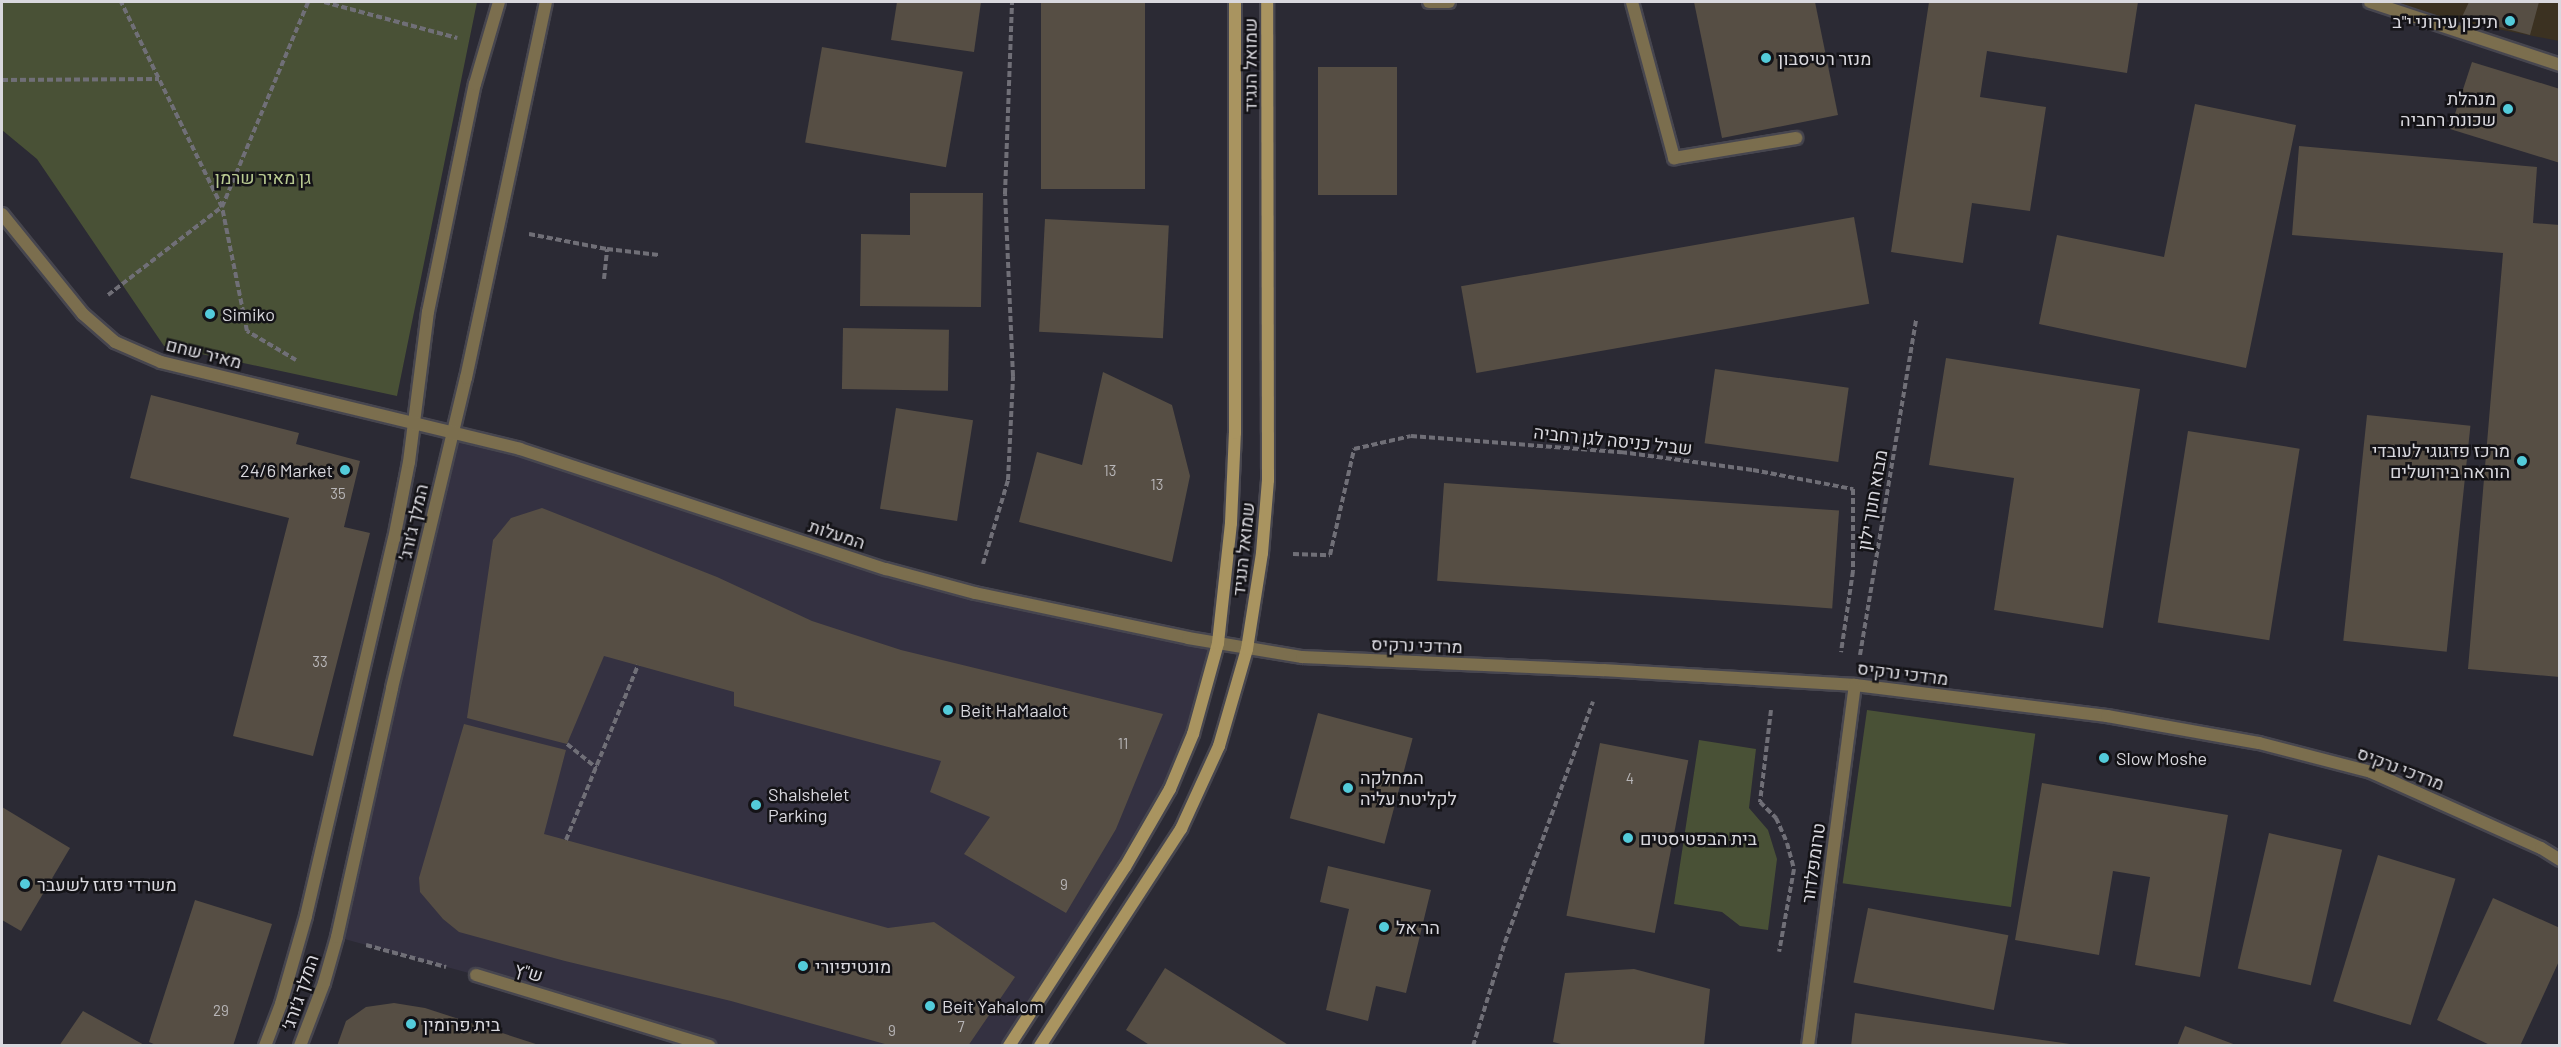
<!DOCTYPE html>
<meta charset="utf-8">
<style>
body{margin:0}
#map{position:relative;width:2561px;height:1047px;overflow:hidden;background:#2b2a34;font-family:Barlow,Heebo,sans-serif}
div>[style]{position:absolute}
.built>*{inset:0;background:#343141}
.education>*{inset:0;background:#3b3121}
.green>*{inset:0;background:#495136;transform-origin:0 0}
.building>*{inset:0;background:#564e44;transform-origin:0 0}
.path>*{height:4px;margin-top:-2px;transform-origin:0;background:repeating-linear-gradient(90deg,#706f77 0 6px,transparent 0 9px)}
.roads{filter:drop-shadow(2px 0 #47464f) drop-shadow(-2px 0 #47464f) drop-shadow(0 2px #47464f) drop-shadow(0 -2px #47464f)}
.lane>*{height:12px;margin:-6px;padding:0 6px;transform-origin:6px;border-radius:6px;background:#7b6e4e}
.street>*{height:12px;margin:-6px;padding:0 6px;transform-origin:6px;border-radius:6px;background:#7b6e4e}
.secondary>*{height:12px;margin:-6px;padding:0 6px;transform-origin:6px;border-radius:6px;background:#a99460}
.dots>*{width:16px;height:16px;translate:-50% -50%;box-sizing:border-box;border:3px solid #141317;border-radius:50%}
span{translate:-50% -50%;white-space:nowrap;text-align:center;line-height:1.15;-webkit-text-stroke:5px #141317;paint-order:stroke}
.number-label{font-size:15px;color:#b8b6b8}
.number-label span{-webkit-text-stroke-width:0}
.poi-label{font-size:18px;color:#d9d8de}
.right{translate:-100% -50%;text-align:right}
.left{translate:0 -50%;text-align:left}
.street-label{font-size:18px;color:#d9d8de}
.park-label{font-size:18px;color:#b9ca91}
.frame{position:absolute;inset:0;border:3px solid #d9d8de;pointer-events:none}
</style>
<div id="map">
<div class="built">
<div style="clip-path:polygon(453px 431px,886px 569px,1218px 643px,1170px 789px,1009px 1045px,709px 1045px,476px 975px,337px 937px)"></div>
</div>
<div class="education">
<div style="clip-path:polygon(2360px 2px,2559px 2px,2559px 41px)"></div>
</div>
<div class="green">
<div style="clip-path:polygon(2px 2px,477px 2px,397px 396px,164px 346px,37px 159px,2px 130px)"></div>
<div style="left:1867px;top:710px;width:170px;height:175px;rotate:8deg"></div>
<div style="clip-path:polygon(1699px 740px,1756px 749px,1749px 808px,1768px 830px,1777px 859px,1768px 930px,1740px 926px,1722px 912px,1674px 904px)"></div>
</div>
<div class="building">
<div style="clip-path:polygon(897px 2px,981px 2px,974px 52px,891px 40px)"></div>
<div style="left:1041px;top:2px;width:104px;height:187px"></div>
<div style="clip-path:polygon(1694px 2px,1815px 2px,1838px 115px,1722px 138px)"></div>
<div style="clip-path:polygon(1929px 2px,2138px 2px,2127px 73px,1987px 51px,1980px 97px,2046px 107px,2030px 211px,1972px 203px,1963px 263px,1891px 252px)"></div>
<div style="clip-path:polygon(2469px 2px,2539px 2px,2530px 35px,2462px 17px)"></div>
<div style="left:822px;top:47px;width:143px;height:97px;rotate:10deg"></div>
<div style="clip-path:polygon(2472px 62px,2560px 89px,2560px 163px,2450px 129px)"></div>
<div style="left:1397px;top:67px;width:128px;height:79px;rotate:90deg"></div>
<div style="clip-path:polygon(2195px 104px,2296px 125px,2246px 368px,2039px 324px,2057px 235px,2164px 257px)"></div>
<div style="clip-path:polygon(2299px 146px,2537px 167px,2533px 223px,2560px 225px,2560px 677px,2468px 669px,2503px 253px,2292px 235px)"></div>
<div style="clip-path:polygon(910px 193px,983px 193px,981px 307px,860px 306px,861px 234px,910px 235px)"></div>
<div style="left:1854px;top:217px;width:88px;height:399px;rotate:80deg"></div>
<div style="left:1045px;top:219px;width:124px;height:113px;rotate:3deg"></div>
<div style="left:843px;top:328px;width:106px;height:61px;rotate:1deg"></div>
<div style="clip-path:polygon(1946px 358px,2140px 389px,2103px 628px,1994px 610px,2014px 478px,1929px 465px)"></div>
<div style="left:1715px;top:369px;width:135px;height:75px;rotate:8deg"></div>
<div style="clip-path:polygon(1103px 372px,1172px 405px,1190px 476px,1172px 562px,1019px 522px,1037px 452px,1082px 465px)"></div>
<div style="clip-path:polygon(151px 395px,299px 433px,296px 444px,360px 461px,344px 527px,370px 533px,313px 756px,233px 736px,289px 518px,130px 478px)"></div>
<div style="left:896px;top:408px;width:78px;height:102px;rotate:9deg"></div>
<div style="left:2367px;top:415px;width:104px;height:227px;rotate:6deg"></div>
<div style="left:2188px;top:431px;width:113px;height:194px;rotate:9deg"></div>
<div style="left:1444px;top:483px;width:396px;height:98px;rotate:4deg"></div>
<div style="clip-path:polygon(542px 508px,717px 577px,812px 621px,901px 650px,1163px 714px,1116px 829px,1066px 913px,964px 854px,990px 817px,930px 792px,941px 761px,734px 706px,734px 692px,604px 656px,567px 744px,467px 718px,493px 540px,511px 518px)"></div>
<div style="left:1318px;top:713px;width:98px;height:109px;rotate:15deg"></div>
<div style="clip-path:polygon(464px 724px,566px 750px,544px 834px,888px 928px,934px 922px,1015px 977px,968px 1046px,892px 1046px,731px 1001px,565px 961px,459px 932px,443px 919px,420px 892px,419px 878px)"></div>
<div style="left:1600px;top:743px;width:90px;height:176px;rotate:11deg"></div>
<div style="clip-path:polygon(2042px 783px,2228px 815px,2200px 977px,2135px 965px,2150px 877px,2113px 871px,2099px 955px,2015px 940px)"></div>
<div style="clip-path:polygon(2px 807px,70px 848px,21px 931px,2px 920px)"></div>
<div style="left:2269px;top:833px;width:75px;height:139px;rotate:13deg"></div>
<div style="left:2378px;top:855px;width:81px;height:153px;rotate:17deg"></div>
<div style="clip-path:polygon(1328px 866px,1431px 890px,1406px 993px,1376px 986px,1368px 1021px,1326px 1010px,1349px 909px,1320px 902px)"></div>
<div style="clip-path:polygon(2493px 898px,2560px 928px,2560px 959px,2520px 1046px,2492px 1046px,2437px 1020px)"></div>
<div style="clip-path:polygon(195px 900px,272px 924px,233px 1046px,158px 1046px,149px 1042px)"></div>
<div style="left:1868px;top:908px;width:143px;height:76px;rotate:11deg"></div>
<div style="clip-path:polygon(1165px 968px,1290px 1046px,1151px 1046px,1126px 1030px)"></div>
<div style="clip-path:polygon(1634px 969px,1710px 989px,1704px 1046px,1569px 1046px,1553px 1042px,1565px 973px)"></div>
<div style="clip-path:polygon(394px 1003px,425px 1008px,542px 1046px,337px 1046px,346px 1021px,366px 1007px)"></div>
<div style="clip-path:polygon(83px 1011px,146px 1046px,59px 1046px)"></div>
<div style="clip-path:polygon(1855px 1013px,2070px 1044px,2070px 1046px,1851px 1046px)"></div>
<div style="clip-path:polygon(2185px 1026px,2236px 1045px,2236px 1046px,2177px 1046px)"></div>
</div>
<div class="path">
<div style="left:324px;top:2px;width:138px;rotate:15.1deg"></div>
<div style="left:2px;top:80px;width:157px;rotate:-0.4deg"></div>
<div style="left:529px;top:234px;width:79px;rotate:10.9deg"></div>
<div style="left:607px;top:249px;width:52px;rotate:6.6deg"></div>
<div style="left:604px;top:279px;width:30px;rotate:-84deg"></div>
<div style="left:108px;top:295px;width:144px;rotate:-37.7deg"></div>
<div style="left:222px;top:207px;width:229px;rotate:-116.2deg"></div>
<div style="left:296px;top:360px;width:57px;rotate:-149.4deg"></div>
<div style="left:247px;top:331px;width:126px;rotate:-101.4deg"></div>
<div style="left:222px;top:207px;width:222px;rotate:-67.2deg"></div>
<div style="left:1293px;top:554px;width:37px;rotate:2deg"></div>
<div style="left:1330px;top:555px;width:109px;rotate:-77.2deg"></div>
<div style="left:1354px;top:449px;width:58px;rotate:-12.8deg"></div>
<div style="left:1411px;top:436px;width:211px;rotate:4.4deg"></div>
<div style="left:1621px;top:452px;width:133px;rotate:7.8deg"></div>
<div style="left:1753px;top:470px;width:102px;rotate:10.8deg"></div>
<div style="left:1853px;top:489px;width:82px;rotate:90deg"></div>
<div style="left:1853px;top:571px;width:82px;rotate:98.4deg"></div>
<div style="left:983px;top:564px;width:88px;rotate:-73.4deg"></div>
<div style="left:1008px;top:480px;width:104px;rotate:-87.2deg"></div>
<div style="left:1013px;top:376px;width:182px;rotate:-92.5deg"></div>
<div style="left:1005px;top:194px;width:192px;rotate:-87.9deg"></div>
<div style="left:1860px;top:655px;width:341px;rotate:-80.5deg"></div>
<div style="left:1771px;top:710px;width:93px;rotate:96.8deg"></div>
<div style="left:1760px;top:802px;width:23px;rotate:45deg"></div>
<div style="left:1776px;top:818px;width:27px;rotate:66deg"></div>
<div style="left:1787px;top:843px;width:27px;rotate:75deg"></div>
<div style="left:1794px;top:869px;width:84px;rotate:100.2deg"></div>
<div style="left:567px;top:744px;width:38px;rotate:39deg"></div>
<div style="left:566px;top:840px;width:189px;rotate:-67.6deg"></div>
<div style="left:366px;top:945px;width:83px;rotate:15.4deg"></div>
<div style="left:1473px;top:1046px;width:109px;rotate:-72.9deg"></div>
<div style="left:1505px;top:942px;width:256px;rotate:-69.9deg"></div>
</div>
<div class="roads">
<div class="lane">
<div style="left:1429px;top:2px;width:20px"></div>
<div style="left:1632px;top:2px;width:162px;rotate:74.9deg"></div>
<div style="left:1674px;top:158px;width:124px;rotate:-9.3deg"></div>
<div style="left:2370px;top:2px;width:200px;rotate:18.3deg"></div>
<div style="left:265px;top:1046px;width:45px;rotate:-69.1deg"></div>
<div style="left:281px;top:1004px;width:91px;rotate:-74.1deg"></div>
<div style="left:306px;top:916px;width:387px;rotate:-76.9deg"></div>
<div style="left:394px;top:539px;width:78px;rotate:-79deg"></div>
<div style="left:409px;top:462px;width:151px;rotate:-82.8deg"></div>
<div style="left:428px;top:312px;width:233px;rotate:-78.4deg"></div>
<div style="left:475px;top:84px;width:85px;rotate:-73.7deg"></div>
<div style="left:300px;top:1046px;width:67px;rotate:-69.1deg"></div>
<div style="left:324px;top:983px;width:48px;rotate:-74.2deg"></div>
<div style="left:337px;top:937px;width:255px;rotate:-77.5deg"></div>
<div style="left:392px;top:688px;width:319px;rotate:-76.6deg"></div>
<div style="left:466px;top:378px;width:384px;rotate:-78deg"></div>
</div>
<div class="street">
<div style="left:2px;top:214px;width:129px;rotate:51deg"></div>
<div style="left:83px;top:314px;width:43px;rotate:41.2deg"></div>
<div style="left:115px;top:342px;width:50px;rotate:23.5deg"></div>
<div style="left:161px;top:362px;width:369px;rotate:13.6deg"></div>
<div style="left:520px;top:449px;width:385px;rotate:18.2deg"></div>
<div style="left:886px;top:569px;width:92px;rotate:15.1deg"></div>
<div style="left:975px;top:593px;width:218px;rotate:11.9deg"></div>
<div style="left:1188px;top:638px;width:116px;rotate:9.5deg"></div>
<div style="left:1302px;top:657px;width:302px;rotate:2.5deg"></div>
<div style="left:1604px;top:670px;width:251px;rotate:3.4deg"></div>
<div style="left:1855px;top:685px;width:254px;rotate:7deg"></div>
<div style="left:2107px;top:716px;width:154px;rotate:10.1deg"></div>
<div style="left:2259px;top:743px;width:116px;rotate:14.5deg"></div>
<div style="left:2371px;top:772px;width:186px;rotate:24.1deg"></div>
<div style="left:2541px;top:848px;width:22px;rotate:32deg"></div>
<div style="left:476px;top:975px;width:244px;rotate:16.9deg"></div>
<div style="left:1808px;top:1046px;width:364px;rotate:-82.6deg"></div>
</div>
<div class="secondary">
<div style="left:1009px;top:1046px;width:213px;rotate:-57.1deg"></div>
<div style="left:1125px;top:867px;width:90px;rotate:-60deg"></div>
<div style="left:1170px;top:789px;width:60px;rotate:-67.3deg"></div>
<div style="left:1193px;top:734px;width:94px;rotate:-74.6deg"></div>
<div style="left:1218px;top:643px;width:121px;rotate:-83.8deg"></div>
<div style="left:1231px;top:523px;width:90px;rotate:-87.5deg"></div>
<div style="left:1235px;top:433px;width:431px;rotate:-90deg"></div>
<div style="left:1040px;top:1046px;width:259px;rotate:-57deg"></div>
<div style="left:1181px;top:829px;width:91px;rotate:-65.4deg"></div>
<div style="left:1219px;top:746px;width:101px;rotate:-73.9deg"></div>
<div style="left:1247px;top:649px;width:97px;rotate:-81.1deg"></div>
<div style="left:1262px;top:553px;width:73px;rotate:-85.3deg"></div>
<div style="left:1268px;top:480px;width:478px;rotate:-90.1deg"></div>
</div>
</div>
<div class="dots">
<div style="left:2510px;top:21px;background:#53cbda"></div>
<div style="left:1766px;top:58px;background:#53cbda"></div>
<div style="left:2508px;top:109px;background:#53cbda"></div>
<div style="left:210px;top:314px;background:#53cbda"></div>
<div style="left:2522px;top:461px;background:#53cbda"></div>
<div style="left:345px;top:470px;background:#53cbda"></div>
<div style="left:948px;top:710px;background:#53cbda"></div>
<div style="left:2104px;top:758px;background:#53cbda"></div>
<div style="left:1348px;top:788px;background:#53cbda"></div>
<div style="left:756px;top:805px;background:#53cbda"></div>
<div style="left:1628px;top:838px;background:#53cbda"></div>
<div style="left:25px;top:884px;background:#53cbda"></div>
<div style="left:1384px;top:927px;background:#53cbda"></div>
<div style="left:803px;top:966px;background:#53cbda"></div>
<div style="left:930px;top:1006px;background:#53cbda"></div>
<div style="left:411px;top:1024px;background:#53cbda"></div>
</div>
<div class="number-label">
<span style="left:1110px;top:471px">13</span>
<span style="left:1157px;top:485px">13</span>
<span style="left:338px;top:494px">35</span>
<span style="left:320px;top:662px">33</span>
<span style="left:1123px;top:744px">11</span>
<span style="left:1630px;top:779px">4</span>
<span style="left:1064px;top:885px">9</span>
<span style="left:221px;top:1011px">29</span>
<span style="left:961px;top:1027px">7</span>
<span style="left:892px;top:1031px">9</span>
</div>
<div class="poi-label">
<span class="right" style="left:2498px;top:21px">תיכון עירוני י"ב</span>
<span class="left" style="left:1778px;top:58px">מנזר רטיסבון</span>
<span class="right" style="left:2496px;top:109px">מנהלת<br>שכונת רחביה</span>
<span class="left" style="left:222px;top:314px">Simiko</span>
<span class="right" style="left:2510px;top:461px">מרכז פדגוגי לעובדי<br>הוראה בירושלים</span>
<span class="right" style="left:333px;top:470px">24/6 Market</span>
<span class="left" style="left:960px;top:710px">Beit HaMaalot</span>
<span class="left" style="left:2116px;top:758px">Slow Moshe</span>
<span class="left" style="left:1360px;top:788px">המחלקה<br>לקליטת עליה</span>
<span class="left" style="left:768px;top:805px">Shalshelet<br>Parking</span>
<span class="left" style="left:1640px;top:838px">בית הבפטיסטים</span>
<span class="left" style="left:37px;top:884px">משרדי פזגז לשעבר</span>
<span class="left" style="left:1396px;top:927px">הר אל</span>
<span class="left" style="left:815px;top:966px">מונטיפיורי</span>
<span class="left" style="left:942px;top:1006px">Beit Yahalom</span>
<span class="left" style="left:423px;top:1024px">בית פרומין</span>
</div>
<div class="street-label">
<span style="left:1250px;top:65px;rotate:-90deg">שמואל הנגיד</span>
<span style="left:204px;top:353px;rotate:14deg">מאיר שחם</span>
<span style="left:1613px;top:440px;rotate:6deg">שביל כניסה לגן רחביה</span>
<span style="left:1872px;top:500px;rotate:-80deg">מבוא חנוך ילון</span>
<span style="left:413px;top:522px;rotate:-77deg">המלך ג׳ורג׳</span>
<span style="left:837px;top:534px;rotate:18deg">המעלות</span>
<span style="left:1243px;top:549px;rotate:-84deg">שמואל הנגיד</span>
<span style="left:1417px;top:645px;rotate:2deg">מרדכי נרקיס</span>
<span style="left:1903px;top:673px;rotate:7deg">מרדכי נרקיס</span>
<span style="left:2401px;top:768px;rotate:21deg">מרדכי נרקיס</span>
<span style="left:1813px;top:863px;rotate:-82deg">טרומפלדור</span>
<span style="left:529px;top:972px;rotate:17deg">ש"ץ</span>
<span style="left:300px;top:992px;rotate:-71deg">המלך ג׳ורג׳</span>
</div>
<div class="park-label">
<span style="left:263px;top:177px">גן מאיר שרמן</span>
</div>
<div class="frame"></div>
</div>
